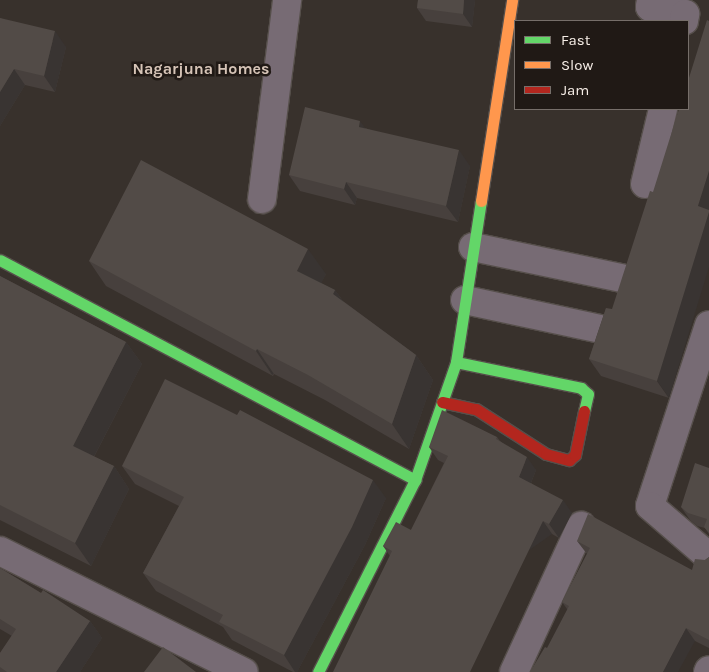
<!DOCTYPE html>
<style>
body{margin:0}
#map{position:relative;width:709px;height:672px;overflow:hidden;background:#38312c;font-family:Karla,sans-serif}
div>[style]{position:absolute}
.roads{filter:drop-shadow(1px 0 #564f4b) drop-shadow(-1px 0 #564f4b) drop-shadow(0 1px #564f4b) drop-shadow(0 -1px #564f4b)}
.street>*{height:28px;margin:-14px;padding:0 14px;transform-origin:14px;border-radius:14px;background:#776b74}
.fast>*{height:11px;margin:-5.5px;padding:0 5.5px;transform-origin:5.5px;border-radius:5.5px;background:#63d668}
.slow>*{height:11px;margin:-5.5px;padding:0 5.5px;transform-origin:5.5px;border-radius:5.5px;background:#ff974d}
.jam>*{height:11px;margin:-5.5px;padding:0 5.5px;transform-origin:5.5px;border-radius:5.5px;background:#b3261e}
.wall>*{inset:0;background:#47403d}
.shaded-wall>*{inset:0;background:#393432;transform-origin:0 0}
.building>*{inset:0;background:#524b47}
span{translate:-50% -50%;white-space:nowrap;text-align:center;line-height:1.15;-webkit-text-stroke:5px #201915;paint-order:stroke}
.neighbourhood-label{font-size:16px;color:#d6c4b7;font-weight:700}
.legend{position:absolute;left:514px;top:20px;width:175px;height:90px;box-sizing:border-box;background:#201915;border:1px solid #766e69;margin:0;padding:6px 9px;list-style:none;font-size:15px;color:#f6ede6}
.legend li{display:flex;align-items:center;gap:10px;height:25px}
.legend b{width:25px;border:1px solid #766e69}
</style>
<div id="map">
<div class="roads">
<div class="street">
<div style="left:651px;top:0;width:7px;rotate:98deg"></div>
<div style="left:650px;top:7px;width:36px;rotate:11deg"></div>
<div style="left:685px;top:14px;width:7px;rotate:98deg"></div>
<div style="left:645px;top:184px;width:77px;rotate:-76.5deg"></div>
<div style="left:262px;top:199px;width:201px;rotate:-82.8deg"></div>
<div style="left:473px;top:247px;width:152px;rotate:11.8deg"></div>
<div style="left:465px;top:300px;width:138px;rotate:12.1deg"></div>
<div style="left:709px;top:325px;width:190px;rotate:108.1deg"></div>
<div style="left:650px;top:506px;width:78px;rotate:40.8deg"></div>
<div style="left:0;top:551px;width:272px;rotate:26.4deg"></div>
<div style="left:514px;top:672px;width:161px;rotate:-65.3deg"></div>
<div style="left:708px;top:672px;width:2px;rotate:-63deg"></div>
</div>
<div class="fast">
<div style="left:0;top:260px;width:470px;rotate:27.9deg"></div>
<div style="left:456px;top:362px;width:128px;rotate:11.7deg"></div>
<div style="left:581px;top:388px;width:9px;rotate:41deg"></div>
<div style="left:588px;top:394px;width:17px;rotate:103deg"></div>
<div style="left:318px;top:672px;width:215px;rotate:-63.2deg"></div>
<div style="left:415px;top:480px;width:125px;rotate:-70.8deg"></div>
<div style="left:456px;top:362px;width:163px;rotate:-81.2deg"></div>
</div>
<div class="slow">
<div style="left:481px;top:201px;width:203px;rotate:-81.2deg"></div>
</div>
<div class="jam">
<div style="left:442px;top:402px;width:35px;rotate:12deg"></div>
<div style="left:476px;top:409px;width:83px;rotate:32.7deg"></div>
<div style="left:546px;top:454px;width:24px;rotate:15deg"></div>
<div style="left:569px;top:460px;width:8px;rotate:-40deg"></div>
<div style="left:575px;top:455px;width:45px;rotate:-78.4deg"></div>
</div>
</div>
<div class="wall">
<div style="clip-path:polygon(418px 0,475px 0,472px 27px,426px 21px,417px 8px)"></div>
<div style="clip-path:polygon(0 18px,66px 47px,55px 92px,25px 85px,0 126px)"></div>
<div style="clip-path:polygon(365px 128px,470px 166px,458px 222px,357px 198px,355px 205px,300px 191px,289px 175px)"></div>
<div style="clip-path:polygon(89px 261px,326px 274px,321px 283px,335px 290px,343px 301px,416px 355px,433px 380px,409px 449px,325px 400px,274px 374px,273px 376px,106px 286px)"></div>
<div style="clip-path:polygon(0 276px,126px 342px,142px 364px,94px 457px,114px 466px,129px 489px,91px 566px,0 520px)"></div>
<div style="clip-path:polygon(606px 308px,669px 398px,601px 376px,589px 359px)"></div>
<div style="clip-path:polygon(497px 437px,500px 441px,536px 470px,531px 483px,572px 513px,559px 538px,552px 534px,390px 556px,383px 546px,411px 530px,444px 463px,438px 460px,429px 447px)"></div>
<div style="clip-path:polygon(122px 466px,386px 498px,365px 545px,297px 672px,293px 672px,232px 640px,223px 627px,156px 591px,143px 573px,179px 506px,135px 484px)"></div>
<div style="clip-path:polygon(709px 468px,709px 534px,705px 528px,697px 526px,690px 520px,681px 507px)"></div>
<div style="clip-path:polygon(577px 541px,692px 570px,709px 557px,709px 648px,695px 641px,567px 609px,562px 602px,587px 554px)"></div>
<div style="clip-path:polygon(0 568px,41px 593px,90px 621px,102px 638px,80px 672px,0 672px,0 653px,12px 636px,0 629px)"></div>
</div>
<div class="shaded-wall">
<div style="clip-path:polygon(464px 0,475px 0,472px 27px,463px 14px)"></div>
<div style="clip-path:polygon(55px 31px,66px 47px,55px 92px,44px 76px)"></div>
<div style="clip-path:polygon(14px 69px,25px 85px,0 126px,0 92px)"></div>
<div style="clip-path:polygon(360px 121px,371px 136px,359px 127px)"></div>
<div style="clip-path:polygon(459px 150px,470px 166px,458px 222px,446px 206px)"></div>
<div style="clip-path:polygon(709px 171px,709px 267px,669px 398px,657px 381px,698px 206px)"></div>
<div style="clip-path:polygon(346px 182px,357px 198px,355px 205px,344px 189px)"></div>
<div style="clip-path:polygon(308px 249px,326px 274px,315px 296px,297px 271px)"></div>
<div style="clip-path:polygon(335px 290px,353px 315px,333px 294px)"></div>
<div style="clip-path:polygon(126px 342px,142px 364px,88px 468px,73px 446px)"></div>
<div style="left:257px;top:349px;width:30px;height:2px;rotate:56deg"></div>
<div style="clip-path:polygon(416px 355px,433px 380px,409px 449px,392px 424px)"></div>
<div style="clip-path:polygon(527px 457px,536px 470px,528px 490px,519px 477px)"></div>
<div style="clip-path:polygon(114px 466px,129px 489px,91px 566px,75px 543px)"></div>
<div style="clip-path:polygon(373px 480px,386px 498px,365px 545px,297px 672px,295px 672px,284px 655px)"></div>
<div style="clip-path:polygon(563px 500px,572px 513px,559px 538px,549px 524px)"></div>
<div style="left:543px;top:521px;width:16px;height:168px;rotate:55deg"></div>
<div style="clip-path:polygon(90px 621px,102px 638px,80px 672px,56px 672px)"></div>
<div style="clip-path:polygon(686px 628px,695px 641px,678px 672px,663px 672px)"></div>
</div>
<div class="building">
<div style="clip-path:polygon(418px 0,464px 0,463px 14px,417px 8px)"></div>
<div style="clip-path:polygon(0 18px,55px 31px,44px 76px,14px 69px,0 92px)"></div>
<div style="clip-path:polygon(707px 20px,709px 21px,709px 171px,698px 206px,709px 210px,709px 212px,657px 381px,589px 359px,606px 308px,612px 309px,650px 191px,653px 192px,679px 109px,688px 109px,688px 81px)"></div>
<div style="clip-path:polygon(305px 107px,360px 121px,359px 127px,459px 150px,446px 206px,346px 182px,344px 189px,289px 175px)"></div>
<div style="clip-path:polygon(141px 160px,308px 249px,297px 271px,335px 290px,333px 294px,416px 355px,392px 424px,308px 375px,257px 349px,256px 351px,89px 261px)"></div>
<div style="clip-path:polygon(0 276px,126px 342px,73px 446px,114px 466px,75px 543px,0 505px)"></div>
<div style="clip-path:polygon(165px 379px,237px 415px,240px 410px,373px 480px,352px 527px,284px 655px,219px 622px,223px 615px,143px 573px,184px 497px,122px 466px)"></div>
<div style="clip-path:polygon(442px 410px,497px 437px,496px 439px,527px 457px,519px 477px,563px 500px,549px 524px,543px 521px,470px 672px,333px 672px,392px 551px,383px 546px,396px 522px,411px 530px,448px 456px,429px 447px)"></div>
<div style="clip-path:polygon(695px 463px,709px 468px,709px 533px,704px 527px,707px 519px,688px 513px,681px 507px)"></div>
<div style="clip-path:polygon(588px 514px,692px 570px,695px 559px,705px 560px,709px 557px,709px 640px,686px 628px,663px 672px,530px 672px,545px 647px,547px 648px,569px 606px,562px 602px,590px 548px,577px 541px)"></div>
<div style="clip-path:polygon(0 568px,41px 593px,43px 590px,90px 621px,56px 672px,7px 672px,0 667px,0 653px,16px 629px,0 619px)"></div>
<div style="clip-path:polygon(163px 647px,196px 672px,144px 672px)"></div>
</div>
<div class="neighbourhood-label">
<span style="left:201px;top:69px">Nagarjuna Homes</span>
</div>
<ul class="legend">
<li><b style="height:6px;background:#63d668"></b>Fast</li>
<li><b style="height:6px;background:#ff974d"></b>Slow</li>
<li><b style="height:6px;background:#b3261e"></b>Jam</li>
</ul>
</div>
